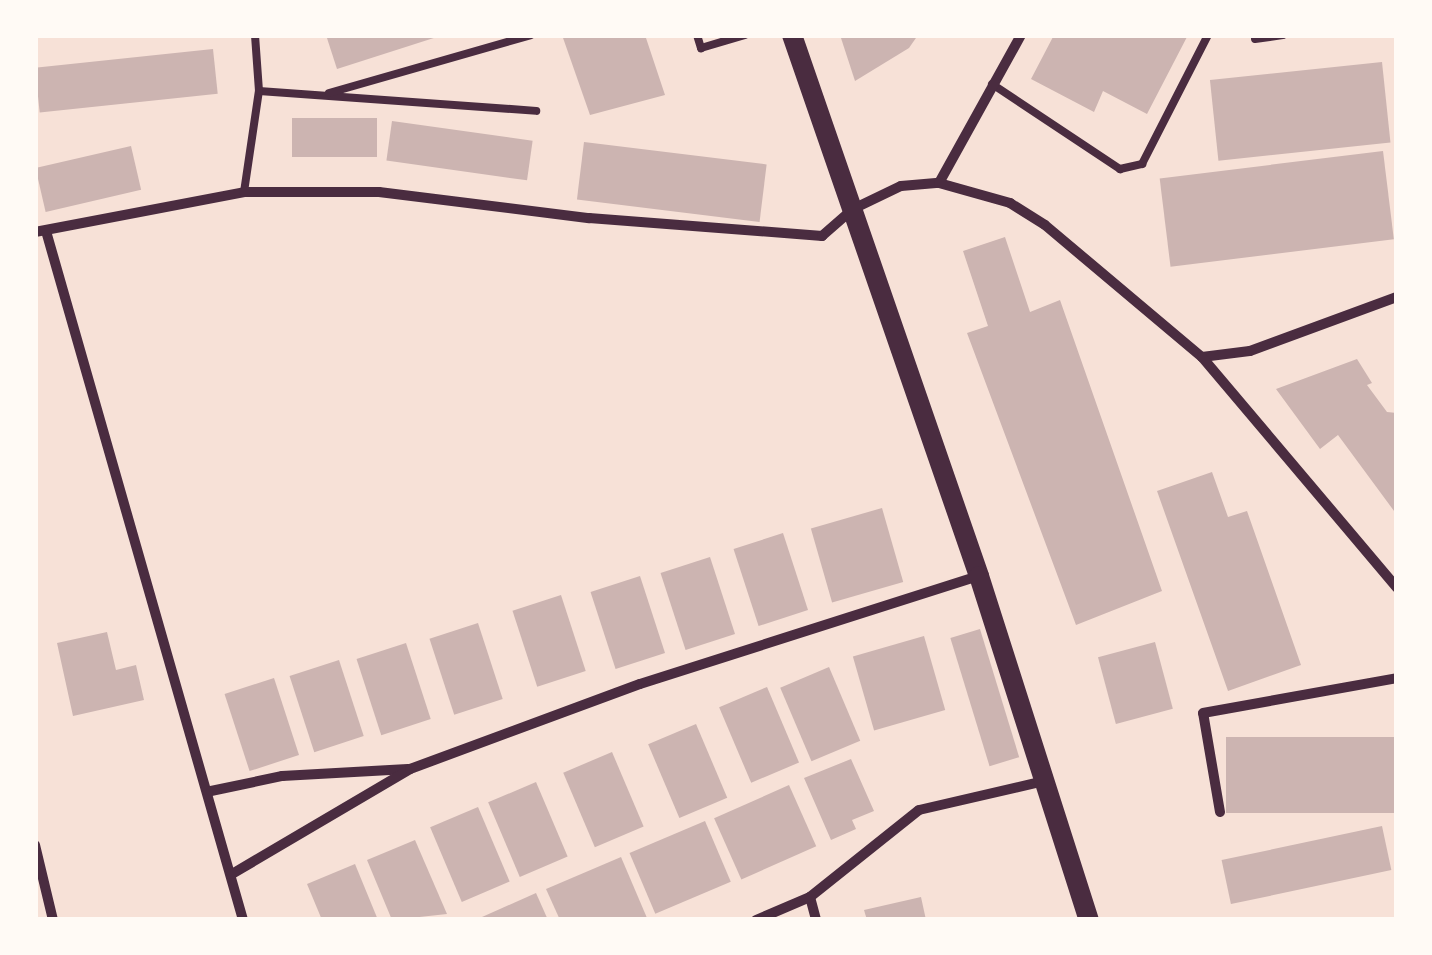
<!DOCTYPE html>
<style>
body{margin:0}
#map{position:relative;width:1432px;height:955px;overflow:hidden;background:#f7e1d7;font-family:"DM Sans",sans-serif}
div>[style]{position:absolute}
.building>*{inset:0;background:#ccb4b1;transform-origin:0 0}
.service>*{height:8px;margin:-4px;padding:0 4px;transform-origin:4px;border-radius:4px;background:#4a2c40}
.minor>*{height:10px;margin:-5px;padding:0 5px;transform-origin:5px;border-radius:5px;background:#4a2c40}
.secondary>*{height:20px;margin:-10px;padding:0 10px;transform-origin:10px;border-radius:10px;background:#4a2c40}
span{translate:-50% -50%;white-space:nowrap;text-align:center;line-height:1.15;-webkit-text-stroke:8px #fffaf5;paint-order:stroke}
.frame{position:absolute;inset:0;border:38px solid #fffaf5;pointer-events:none}
</style>
<div id="map">
<div class="building">
<div style="clip-path:polygon(326px 35px,440px 35px,440px 36px,337px 69px)"></div>
<div style="clip-path:polygon(562px 35px,645px 35px,665px 95px,590px 115px)"></div>
<div style="clip-path:polygon(840px 35px,918px 35px,909px 48px,855px 81px)"></div>
<div style="clip-path:polygon(1054px 35px,1188px 35px,1147px 114px,1103px 91px,1094px 112px,1031px 79px)"></div>
<div style="left:213px;top:49px;width:45px;height:179px;rotate:84deg"></div>
<div style="left:1382px;top:62px;width:81px;height:173px;rotate:84deg"></div>
<div style="left:292px;top:118px;width:85px;height:39px"></div>
<div style="left:392px;top:121px;width:142px;height:40px;rotate:8deg"></div>
<div style="left:584px;top:142px;width:184px;height:58px;rotate:7deg"></div>
<div style="left:131px;top:146px;width:45px;height:98px;rotate:77deg"></div>
<div style="left:1383px;top:151px;width:89px;height:225px;rotate:83deg"></div>
<div style="clip-path:polygon(1005px 237px,1030px 312px,1060px 300px,1162px 591px,1076px 625px,967px 333px,988px 326px,963px 251px)"></div>
<div style="clip-path:polygon(1357px 359px,1372px 383px,1367px 385px,1387px 412px,1397px 413px,1397px 515px,1338px 435px,1320px 449px,1276px 389px)"></div>
<div style="clip-path:polygon(1212px 472px,1228px 517px,1247px 511px,1301px 665px,1228px 691px,1157px 491px)"></div>
<div style="left:882px;top:508px;width:77px;height:74px;rotate:74deg"></div>
<div style="left:783px;top:533px;width:81px;height:52px;rotate:72deg"></div>
<div style="left:710px;top:557px;width:81px;height:52px;rotate:72deg"></div>
<div style="left:640px;top:576px;width:81px;height:52px;rotate:72deg"></div>
<div style="left:561px;top:595px;width:80px;height:51px;rotate:72deg"></div>
<div style="left:478px;top:623px;width:80px;height:51px;rotate:72deg"></div>
<div style="left:980px;top:629px;width:134px;height:31px;rotate:73deg"></div>
<div style="clip-path:polygon(107px 632px,116px 670px,136px 665px,144px 700px,73px 716px,57px 643px)"></div>
<div style="left:924px;top:636px;width:77px;height:74px;rotate:74deg"></div>
<div style="left:1155px;top:642px;width:69px;height:59px;rotate:75deg"></div>
<div style="left:406px;top:643px;width:80px;height:52px;rotate:72deg"></div>
<div style="left:339px;top:660px;width:80px;height:52px;rotate:72deg"></div>
<div style="left:829px;top:667px;width:80px;height:53px;rotate:67deg"></div>
<div style="left:274px;top:678px;width:81px;height:52px;rotate:72deg"></div>
<div style="left:767px;top:687px;width:82px;height:52px;rotate:67deg"></div>
<div style="left:696px;top:724px;width:80px;height:52px;rotate:67deg"></div>
<div style="left:1397px;top:737px;width:76px;height:171px;rotate:90deg"></div>
<div style="left:612px;top:752px;width:81px;height:53px;rotate:67deg"></div>
<div style="clip-path:polygon(851px 759px,874px 811px,852px 820px,856px 829px,831px 840px,804px 778px)"></div>
<div style="left:536px;top:782px;width:81px;height:52px;rotate:67deg"></div>
<div style="left:789px;top:785px;width:67px;height:82px;rotate:66deg"></div>
<div style="left:478px;top:807px;width:81px;height:52px;rotate:67deg"></div>
<div style="left:705px;top:821px;width:66px;height:82px;rotate:67deg"></div>
<div style="left:1382px;top:826px;width:45px;height:164px;rotate:78deg"></div>
<div style="clip-path:polygon(415px 840px,447px 914px,392px 920px,367px 860px)"></div>
<div style="clip-path:polygon(621px 857px,647px 918px,560px 920px,546px 889px)"></div>
<div style="clip-path:polygon(355px 864px,378px 920px,322px 920px,307px 884px)"></div>
<div style="clip-path:polygon(536px 893px,548px 920px,483px 920px,482px 917px)"></div>
<div style="clip-path:polygon(921px 897px,926px 920px,867px 920px,864px 910px)"></div>
</div>
<div class="service">
<div style="left:697px;top:35px;width:14px;rotate:73deg"></div>
<div style="left:701px;top:48px;width:46px;rotate:-16.5deg"></div>
<div style="left:1255px;top:39px;width:28px;rotate:-8deg"></div>
<div style="left:992px;top:84px;width:154px;rotate:33.6deg"></div>
<div style="left:1120px;top:169px;width:23px;rotate:-13deg"></div>
<div style="left:1142px;top:164px;width:145px;rotate:-62.9deg"></div>
<div style="left:259px;top:91px;width:278px;rotate:4.1deg"></div>
<div style="left:329px;top:93px;width:210px;rotate:-16deg"></div>
<div style="left:244px;top:192px;width:102px;rotate:-81.6deg"></div>
<div style="left:259px;top:91px;width:56px;rotate:-94.1deg"></div>
</div>
<div class="minor">
<div style="left:939px;top:183px;width:169px;rotate:-61deg"></div>
<div style="left:46px;top:231px;width:717px;rotate:74.04deg"></div>
<div style="left:35px;top:232px;width:213px;rotate:-10.8deg"></div>
<div style="left:244px;top:192px;width:135px"></div>
<div style="left:379px;top:192px;width:212px;rotate:7.1deg"></div>
<div style="left:589px;top:218px;width:234px;rotate:4.4deg"></div>
<div style="left:822px;top:236px;width:41px;rotate:-41.1deg"></div>
<div style="left:853px;top:209px;width:53px;rotate:-25.6deg"></div>
<div style="left:901px;top:186px;width:38px;rotate:-5deg"></div>
<div style="left:939px;top:183px;width:74px;rotate:15.7deg"></div>
<div style="left:1010px;top:203px;width:41px;rotate:32.2deg"></div>
<div style="left:1045px;top:225px;width:205px;rotate:40.1deg"></div>
<div style="left:1202px;top:357px;width:48px;rotate:-7.1deg"></div>
<div style="left:1250px;top:351px;width:157px;rotate:-20.2deg"></div>
<div style="left:1202px;top:357px;width:302px;rotate:49.8deg"></div>
<div style="left:211px;top:791px;width:73px;rotate:-11.9deg"></div>
<div style="left:282px;top:776px;width:126px;rotate:-3.2deg"></div>
<div style="left:1220px;top:812px;width:100px;rotate:-99.7deg"></div>
<div style="left:1203px;top:713px;width:197px;rotate:-10.2deg"></div>
<div style="left:35px;top:845px;width:77px;rotate:76.5deg"></div>
<div style="left:232px;top:874px;width:207px;rotate:-30.5deg"></div>
<div style="left:410px;top:769px;width:245px;rotate:-20.3deg"></div>
<div style="left:640px;top:684px;width:356px;rotate:-17.7deg"></div>
<div style="left:810px;top:897px;width:24px;rotate:75deg"></div>
<div style="left:756px;top:920px;width:59px;rotate:-23.1deg"></div>
<div style="left:810px;top:897px;width:139px;rotate:-38.6deg"></div>
<div style="left:919px;top:810px;width:129px;rotate:-13deg"></div>
</div>
<div class="secondary">
<div style="left:792px;top:35px;width:572px;rotate:70.93deg"></div>
<div style="left:979px;top:576px;width:361px;rotate:72.3deg"></div>
</div>
<div class="frame"></div>
</div>
